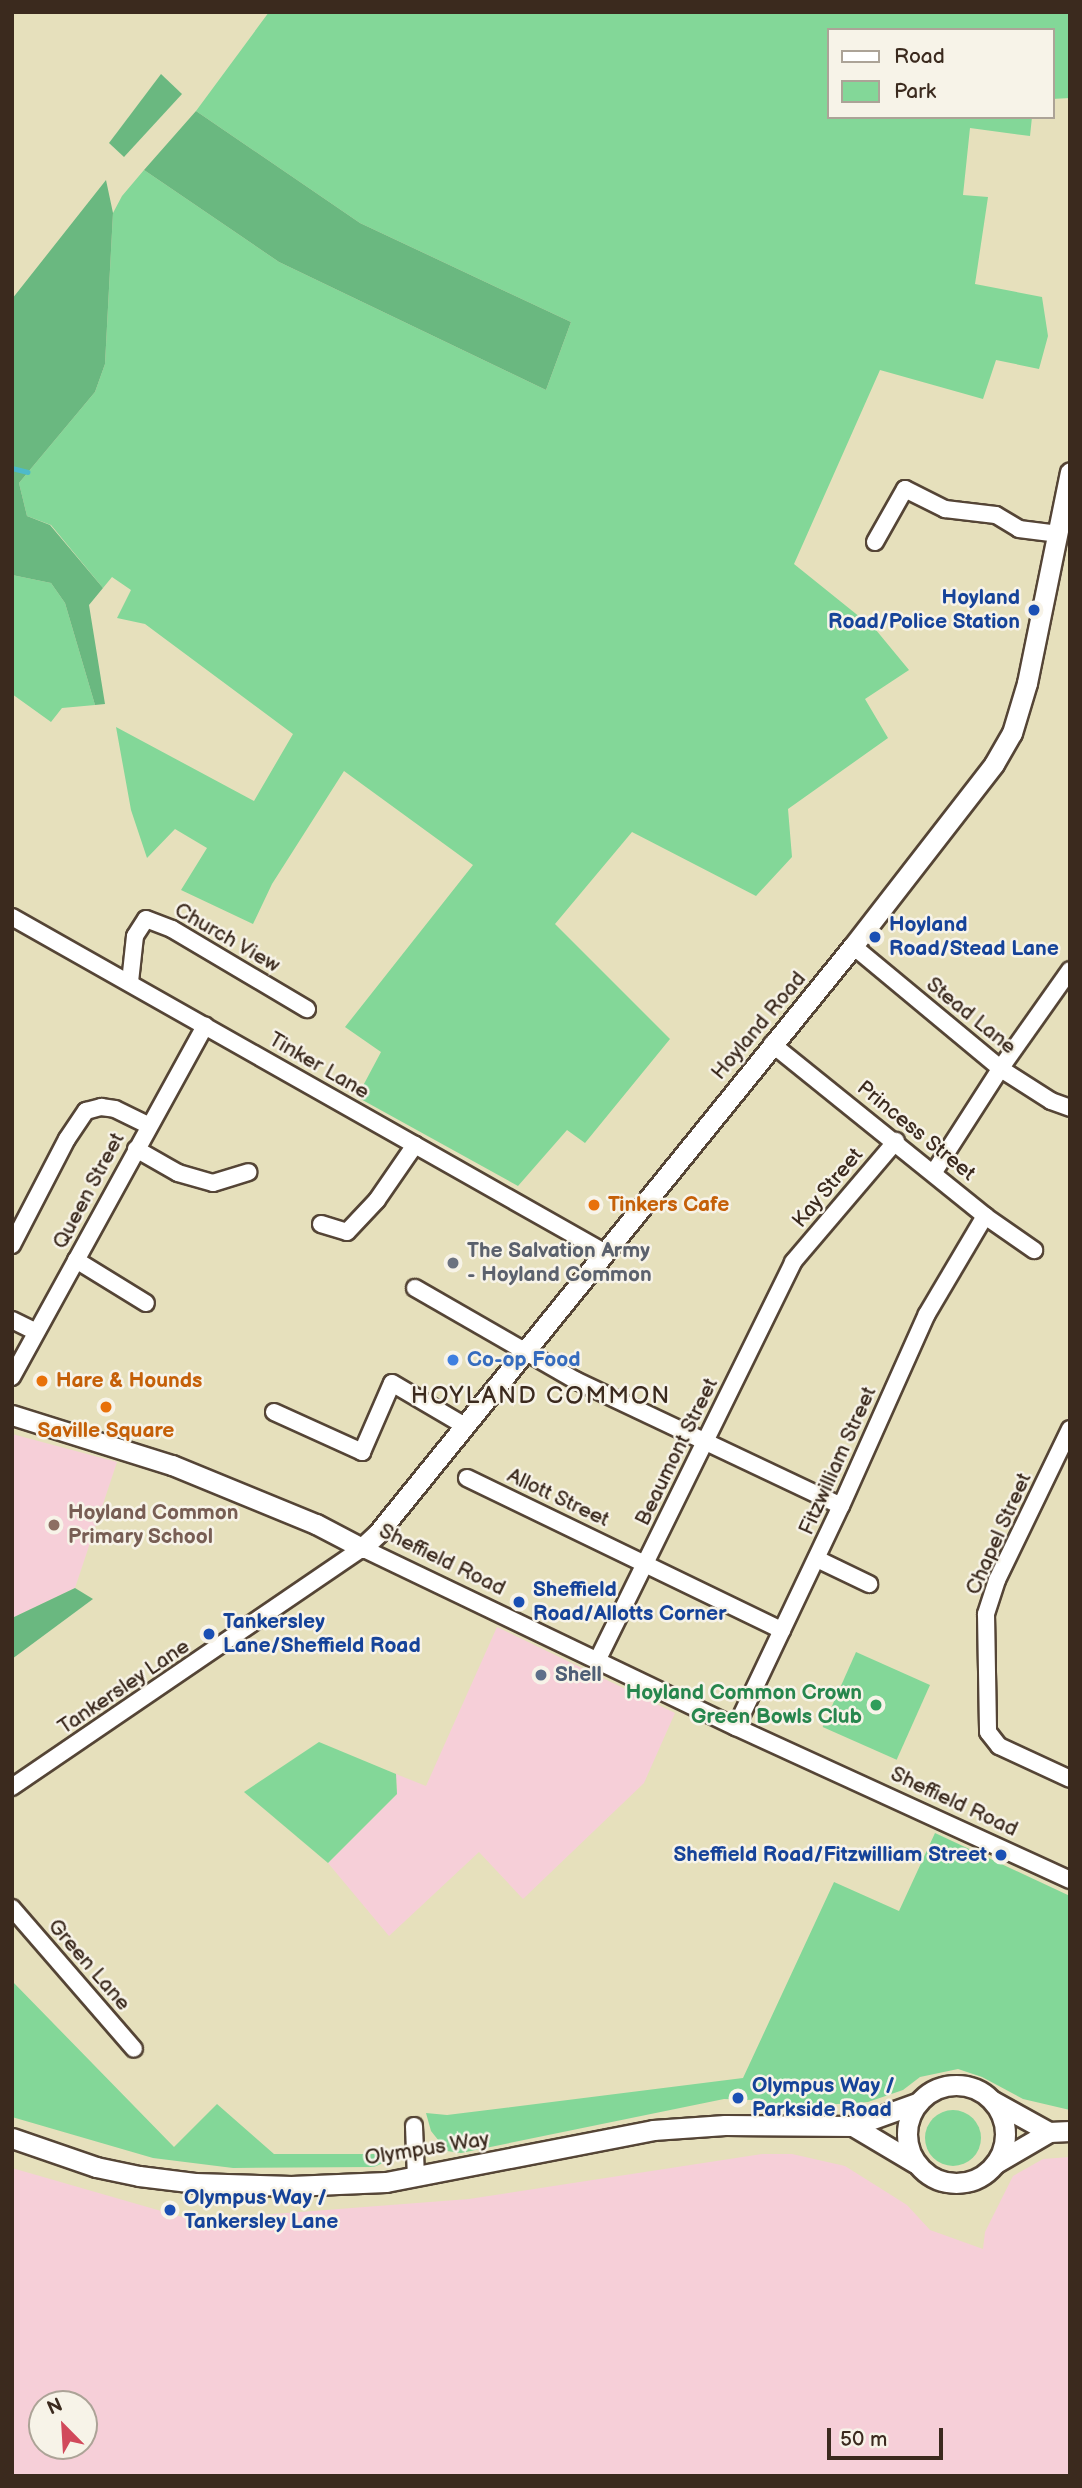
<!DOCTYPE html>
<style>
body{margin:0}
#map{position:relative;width:1082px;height:2488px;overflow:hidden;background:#e6e0bc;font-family:"Balsamiq Sans",sans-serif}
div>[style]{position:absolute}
.built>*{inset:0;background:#f6cfd8}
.green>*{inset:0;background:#83d798;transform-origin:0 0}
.round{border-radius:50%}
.forest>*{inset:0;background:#6ab880}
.stream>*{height:4.5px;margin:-2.25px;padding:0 2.25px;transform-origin:2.25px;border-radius:2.25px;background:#4ebaca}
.roads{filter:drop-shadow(2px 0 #554536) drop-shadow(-2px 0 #554536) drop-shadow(0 2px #554536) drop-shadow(0 -2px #554536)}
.minor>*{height:16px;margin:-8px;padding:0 8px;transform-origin:8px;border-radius:8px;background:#fff}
.major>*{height:19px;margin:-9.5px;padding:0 9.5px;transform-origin:9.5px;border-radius:9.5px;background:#fff}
.major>.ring{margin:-9.5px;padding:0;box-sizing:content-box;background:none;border:19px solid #fff;border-radius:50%}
.dots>*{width:19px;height:19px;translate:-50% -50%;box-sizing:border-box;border:4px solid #f7f3e8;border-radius:50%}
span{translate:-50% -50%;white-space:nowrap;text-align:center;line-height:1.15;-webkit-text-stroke:5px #f7f3e8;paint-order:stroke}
.transit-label{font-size:21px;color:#164399;font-weight:700}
.right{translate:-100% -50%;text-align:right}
.left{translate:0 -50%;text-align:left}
.street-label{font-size:21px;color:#3b2a1e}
.food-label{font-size:21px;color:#c56008;font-weight:700}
.worship-label{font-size:21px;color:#5b616d;font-weight:700}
.shop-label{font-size:21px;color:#366cbe;font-weight:700}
.education-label{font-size:21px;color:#785e54;font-weight:700}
.service-label{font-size:21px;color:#4e5e75;font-weight:700}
.leisure-label{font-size:21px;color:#27864d;font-weight:700}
.quarter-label{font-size:24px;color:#3b2a1e;letter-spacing:2px}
.frame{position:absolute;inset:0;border:14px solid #3b2a1e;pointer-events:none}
.legend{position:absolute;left:827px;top:28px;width:228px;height:91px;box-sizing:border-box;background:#f7f3e8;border:2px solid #aca397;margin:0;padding:9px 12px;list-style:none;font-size:21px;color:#3b2a1e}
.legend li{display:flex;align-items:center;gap:14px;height:35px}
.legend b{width:35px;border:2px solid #aca397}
.north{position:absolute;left:28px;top:2390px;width:70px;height:70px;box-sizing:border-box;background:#f7f3e8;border:2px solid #aca397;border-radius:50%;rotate:336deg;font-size:19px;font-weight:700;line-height:28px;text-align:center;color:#3b2a1e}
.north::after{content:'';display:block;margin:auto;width:24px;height:32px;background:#d1495b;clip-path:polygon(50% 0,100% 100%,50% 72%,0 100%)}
.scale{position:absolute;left:827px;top:2428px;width:116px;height:32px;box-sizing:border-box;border:4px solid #3b2a1e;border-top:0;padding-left:9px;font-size:21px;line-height:24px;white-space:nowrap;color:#3b2a1e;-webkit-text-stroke:5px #f7f3e8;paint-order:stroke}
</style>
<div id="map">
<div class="built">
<div style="clip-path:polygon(12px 1434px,117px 1462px,75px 1588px,12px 1618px)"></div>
<div style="clip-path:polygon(497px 1627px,675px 1713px,644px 1783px,523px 1899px,479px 1852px,389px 1936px,328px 1863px,397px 1794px,396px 1774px,426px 1786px)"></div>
<div style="clip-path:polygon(evenodd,762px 2154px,792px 2154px,845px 2166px,907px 2205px,930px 2230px,983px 2249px,985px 2232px,1013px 2176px,1043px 2159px,1070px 2157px,1070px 2476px,12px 2476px,12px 2168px,182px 2217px,249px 2216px,469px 2199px,762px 2154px,42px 2404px,84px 2404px,84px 2446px,42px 2446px,42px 2404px)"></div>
</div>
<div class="green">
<div style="clip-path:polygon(269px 12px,1070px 12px,1070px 98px,1052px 99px,1052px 30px,828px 30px,828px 117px,1032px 117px,1030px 136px,970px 128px,963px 195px,988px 197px,975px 284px,1042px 297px,1048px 336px,1039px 369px,996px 360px,983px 399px,880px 370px,794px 564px,876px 630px,909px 670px,865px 699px,888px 738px,788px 809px,792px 857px,756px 896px,632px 832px,555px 924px,670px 1039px,585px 1143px,567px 1130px,518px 1186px,357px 1097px,381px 1052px,345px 1027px,473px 865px,344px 771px,272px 884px,253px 924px,181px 890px,207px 848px,175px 829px,147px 858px,131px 810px,116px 727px,254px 801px,293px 734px,145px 624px,117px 618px,131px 590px,112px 577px,103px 588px,51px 525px,27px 516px,19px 483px,95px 392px,105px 364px,113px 213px,122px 196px,144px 170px,279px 262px,546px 390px,571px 322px,360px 223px,196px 111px)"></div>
<div style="clip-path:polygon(12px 575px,51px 583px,65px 603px,95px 705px,62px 708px,51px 722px,12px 694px)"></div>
<div style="left:856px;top:1652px;width:81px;height:82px;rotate:24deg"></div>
<div style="clip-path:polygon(319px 1742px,396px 1774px,397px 1794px,328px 1863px,244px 1792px)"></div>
<div style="clip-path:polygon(935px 1833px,1070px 1896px,1070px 2110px,1023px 2099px,982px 2077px,958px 2069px,920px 2077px,903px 2090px,868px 2102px,777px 2108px,753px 2100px,724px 2099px,461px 2153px,447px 2151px,431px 2131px,426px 2113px,447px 2115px,743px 2078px,834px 1882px,899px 1911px)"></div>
<div style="clip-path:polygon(12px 1981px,174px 2147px,217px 2104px,274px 2154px,387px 2154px,385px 2162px,374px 2167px,233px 2168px,153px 2158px,12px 2117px)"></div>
<div class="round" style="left:925px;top:2110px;width:56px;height:56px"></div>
</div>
<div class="forest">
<div style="clip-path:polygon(161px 74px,182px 94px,124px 157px,109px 143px)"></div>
<div style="clip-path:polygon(196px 111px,360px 223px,571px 322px,546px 390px,279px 262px,144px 170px)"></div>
<div style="clip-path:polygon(106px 180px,113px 213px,105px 364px,95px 392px,19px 483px,27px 516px,50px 525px,103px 588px,89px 605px,105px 704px,95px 705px,65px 603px,51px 583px,12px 575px,12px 299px)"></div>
<div style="clip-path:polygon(75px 1588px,93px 1599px,12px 1659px,12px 1618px)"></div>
</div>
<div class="stream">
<div style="left:12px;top:468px;width:16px;rotate:14deg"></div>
</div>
<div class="roads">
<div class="minor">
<div style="left:875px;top:542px;width:61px;rotate:-60.5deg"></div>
<div style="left:905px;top:489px;width:45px;rotate:26.6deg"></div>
<div style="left:945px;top:509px;width:51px;rotate:6.7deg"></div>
<div style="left:996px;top:515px;width:27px;rotate:31deg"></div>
<div style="left:1019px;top:529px;width:40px;rotate:7.1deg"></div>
<div style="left:12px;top:917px;width:680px;rotate:29.5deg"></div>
<div style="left:853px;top:946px;width:192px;rotate:39.7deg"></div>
<div style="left:1001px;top:1069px;width:59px;rotate:32.6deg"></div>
<div style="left:1051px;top:1101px;width:20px;rotate:20deg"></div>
<div style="left:130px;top:982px;width:46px;rotate:-83.8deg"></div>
<div style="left:135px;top:936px;width:20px;rotate:-57deg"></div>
<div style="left:146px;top:919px;width:28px;rotate:21deg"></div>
<div style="left:172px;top:929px;width:157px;rotate:30.7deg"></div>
<div style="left:772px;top:1044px;width:274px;rotate:38.9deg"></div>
<div style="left:985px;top:1216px;width:60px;rotate:34.8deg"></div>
<div style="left:136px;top:1149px;width:48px;rotate:29.7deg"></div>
<div style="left:178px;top:1173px;width:36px;rotate:16deg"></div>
<div style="left:213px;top:1183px;width:37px;rotate:-17deg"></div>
<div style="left:934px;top:1172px;width:122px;rotate:-57.3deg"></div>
<div style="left:1000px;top:1069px;width:121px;rotate:-54.7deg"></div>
<div style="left:321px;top:1224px;width:27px;rotate:17deg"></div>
<div style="left:347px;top:1232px;width:44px;rotate:-46.8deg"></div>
<div style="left:377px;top:1200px;width:67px;rotate:-55.4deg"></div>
<div style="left:12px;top:1245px;width:119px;rotate:-62.6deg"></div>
<div style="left:67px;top:1139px;width:34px;rotate:-56deg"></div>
<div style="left:86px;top:1111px;width:16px;rotate:-15deg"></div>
<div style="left:101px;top:1107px;width:14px;rotate:8deg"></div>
<div style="left:115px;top:1109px;width:37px;rotate:26deg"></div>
<div style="left:76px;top:1260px;width:82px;rotate:31.6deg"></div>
<div style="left:415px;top:1288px;width:185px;rotate:29.9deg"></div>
<div style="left:575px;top:1380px;width:294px;rotate:25.3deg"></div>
<div style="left:12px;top:1320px;width:25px;rotate:26deg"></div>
<div style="left:12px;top:1377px;width:401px;rotate:-61.2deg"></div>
<div style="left:274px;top:1412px;width:97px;rotate:24.4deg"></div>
<div style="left:362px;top:1452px;width:75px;rotate:-66.5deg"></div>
<div style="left:392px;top:1383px;width:85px;rotate:30.5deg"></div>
<div style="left:1070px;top:1429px;width:168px;rotate:115.8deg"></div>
<div style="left:997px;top:1580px;width:36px;rotate:108deg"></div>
<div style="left:986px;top:1614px;width:118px;rotate:89deg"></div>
<div style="left:988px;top:1732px;width:18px;rotate:52deg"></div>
<div style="left:999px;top:1746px;width:78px;rotate:24.9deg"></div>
<div style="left:467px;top:1478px;width:350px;rotate:25.8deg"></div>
<div style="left:817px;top:1559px;width:58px;rotate:25.7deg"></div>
<div style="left:597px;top:1661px;width:445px;rotate:-63.8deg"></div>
<div style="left:793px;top:1262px;width:159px;rotate:-49.6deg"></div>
<div style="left:736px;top:1727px;width:245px;rotate:-64.6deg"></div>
<div style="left:841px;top:1506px;width:210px;rotate:-65.9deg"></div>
<div style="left:927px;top:1314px;width:114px;rotate:-59.4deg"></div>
<div style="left:12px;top:1787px;width:424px;rotate:-34.3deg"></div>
<div style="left:362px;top:1548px;width:415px;rotate:25.6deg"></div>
<div style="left:736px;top:1727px;width:367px;rotate:24.6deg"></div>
<div style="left:12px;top:1908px;width:186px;rotate:49.1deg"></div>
<div style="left:414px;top:2126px;width:51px;rotate:87.8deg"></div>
</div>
<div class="major">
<div style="left:12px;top:1415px;width:168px;rotate:17.4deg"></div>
<div style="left:172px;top:1465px;width:156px;rotate:22.3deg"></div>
<div style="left:316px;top:1524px;width:52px;rotate:27.6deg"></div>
<div style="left:362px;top:1548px;width:22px;rotate:-43deg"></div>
<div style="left:378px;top:1533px;width:755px;rotate:-51.02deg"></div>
<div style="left:853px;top:946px;width:230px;rotate:-52.2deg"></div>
<div style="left:994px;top:764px;width:36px;rotate:-60deg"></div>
<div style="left:1012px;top:733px;width:52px;rotate:-73.3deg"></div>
<div style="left:1027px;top:683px;width:215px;rotate:-78.5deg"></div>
<div class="ring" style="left:907px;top:2085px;width:79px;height:79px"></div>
<div style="left:993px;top:2101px;width:64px;rotate:29deg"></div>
<div style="left:853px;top:2126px;width:72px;rotate:30.8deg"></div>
<div style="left:12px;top:2138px;width:89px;rotate:19deg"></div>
<div style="left:96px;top:2167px;width:44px;rotate:11.8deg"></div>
<div style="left:139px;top:2176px;width:56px;rotate:7.1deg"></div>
<div style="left:195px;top:2183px;width:96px;rotate:1.8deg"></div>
<div style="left:291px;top:2186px;width:95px;rotate:-2.4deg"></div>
<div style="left:386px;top:2182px;width:272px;rotate:-11deg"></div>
<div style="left:653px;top:2130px;width:72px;rotate:-4deg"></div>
<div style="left:725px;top:2125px;width:128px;rotate:0.4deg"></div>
<div style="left:853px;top:2126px;width:68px;rotate:-19.8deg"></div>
<div style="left:996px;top:2163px;width:61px;rotate:-30.3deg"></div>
<div style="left:1049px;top:2132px;width:21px;rotate:-3deg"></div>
</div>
</div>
<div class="dots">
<div style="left:1034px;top:610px;background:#1a4fb4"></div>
<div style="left:875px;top:937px;background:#1a4fb4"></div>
<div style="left:594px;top:1205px;background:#e8710a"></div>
<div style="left:453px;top:1263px;background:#6b7280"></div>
<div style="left:453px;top:1360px;background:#3f7fe0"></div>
<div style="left:42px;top:1381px;background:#e8710a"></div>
<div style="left:106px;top:1407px;background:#e8710a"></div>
<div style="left:54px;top:1525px;background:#8d6e63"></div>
<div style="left:519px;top:1602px;background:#1a4fb4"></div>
<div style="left:209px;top:1634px;background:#1a4fb4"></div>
<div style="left:541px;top:1675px;background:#5c6f8a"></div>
<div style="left:876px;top:1705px;background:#2e9e5b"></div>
<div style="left:1001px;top:1855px;background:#1a4fb4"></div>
<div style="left:738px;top:2098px;background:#1a4fb4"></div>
<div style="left:170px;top:2210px;background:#1a4fb4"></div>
</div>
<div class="transit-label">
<span class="right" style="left:1020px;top:610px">Hoyland<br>Road/Police Station</span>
<span class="left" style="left:889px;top:937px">Hoyland<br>Road/Stead Lane</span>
<span class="left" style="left:533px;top:1602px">Sheffield<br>Road/Allotts Corner</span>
<span class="left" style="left:223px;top:1634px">Tankersley<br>Lane/Sheffield Road</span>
<span class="right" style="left:987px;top:1855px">Sheffield Road/Fitzwilliam Street</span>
<span class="left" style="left:752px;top:2098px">Olympus Way /<br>Parkside Road</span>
<span class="left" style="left:184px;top:2210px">Olympus Way /<br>Tankersley Lane</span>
</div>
<div class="street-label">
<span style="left:227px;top:938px;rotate:30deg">Church View</span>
<span style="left:971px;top:1016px;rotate:39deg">Stead Lane</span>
<span style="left:759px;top:1026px;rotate:-50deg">Hoyland Road</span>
<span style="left:319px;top:1066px;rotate:30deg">Tinker Lane</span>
<span style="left:916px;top:1131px;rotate:39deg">Princess Street</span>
<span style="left:828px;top:1188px;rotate:-50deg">Kay Street</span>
<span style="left:89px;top:1191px;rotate:-62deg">Queen Street</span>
<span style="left:677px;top:1452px;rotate:-64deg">Beaumont Street</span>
<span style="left:838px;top:1461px;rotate:-66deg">Fitzwilliam Street</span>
<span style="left:558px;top:1498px;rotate:25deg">Allott Street</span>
<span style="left:999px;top:1534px;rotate:-66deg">Chapel Street</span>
<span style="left:442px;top:1560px;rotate:26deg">Sheffield Road</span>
<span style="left:124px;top:1687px;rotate:-34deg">Tankersley Lane</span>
<span style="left:954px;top:1802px;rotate:25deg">Sheffield Road</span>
<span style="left:89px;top:1965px;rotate:49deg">Green Lane</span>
<span style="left:427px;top:2149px;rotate:-9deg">Olympus Way</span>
</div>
<div class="food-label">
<span class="left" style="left:608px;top:1205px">Tinkers Cafe</span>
<span class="left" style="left:56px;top:1381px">Hare &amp; Hounds</span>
<span style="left:106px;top:1431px">Saville Square</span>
</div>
<div class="worship-label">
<span class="left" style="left:467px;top:1263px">The Salvation Army<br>- Hoyland Common</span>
</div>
<div class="shop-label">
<span class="left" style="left:467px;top:1360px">Co-op Food</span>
</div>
<div class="education-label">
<span class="left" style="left:68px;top:1525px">Hoyland Common<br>Primary School</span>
</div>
<div class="service-label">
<span class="left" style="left:555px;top:1675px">Shell</span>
</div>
<div class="leisure-label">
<span class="right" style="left:862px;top:1705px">Hoyland Common Crown<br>Green Bowls Club</span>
</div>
<div class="quarter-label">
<span style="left:541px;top:1396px">HOYLAND COMMON</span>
</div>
<div class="frame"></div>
<ul class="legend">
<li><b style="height:9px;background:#fff"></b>Road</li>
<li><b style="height:19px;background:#83d798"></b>Park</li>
</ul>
<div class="north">N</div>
<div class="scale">50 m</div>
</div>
